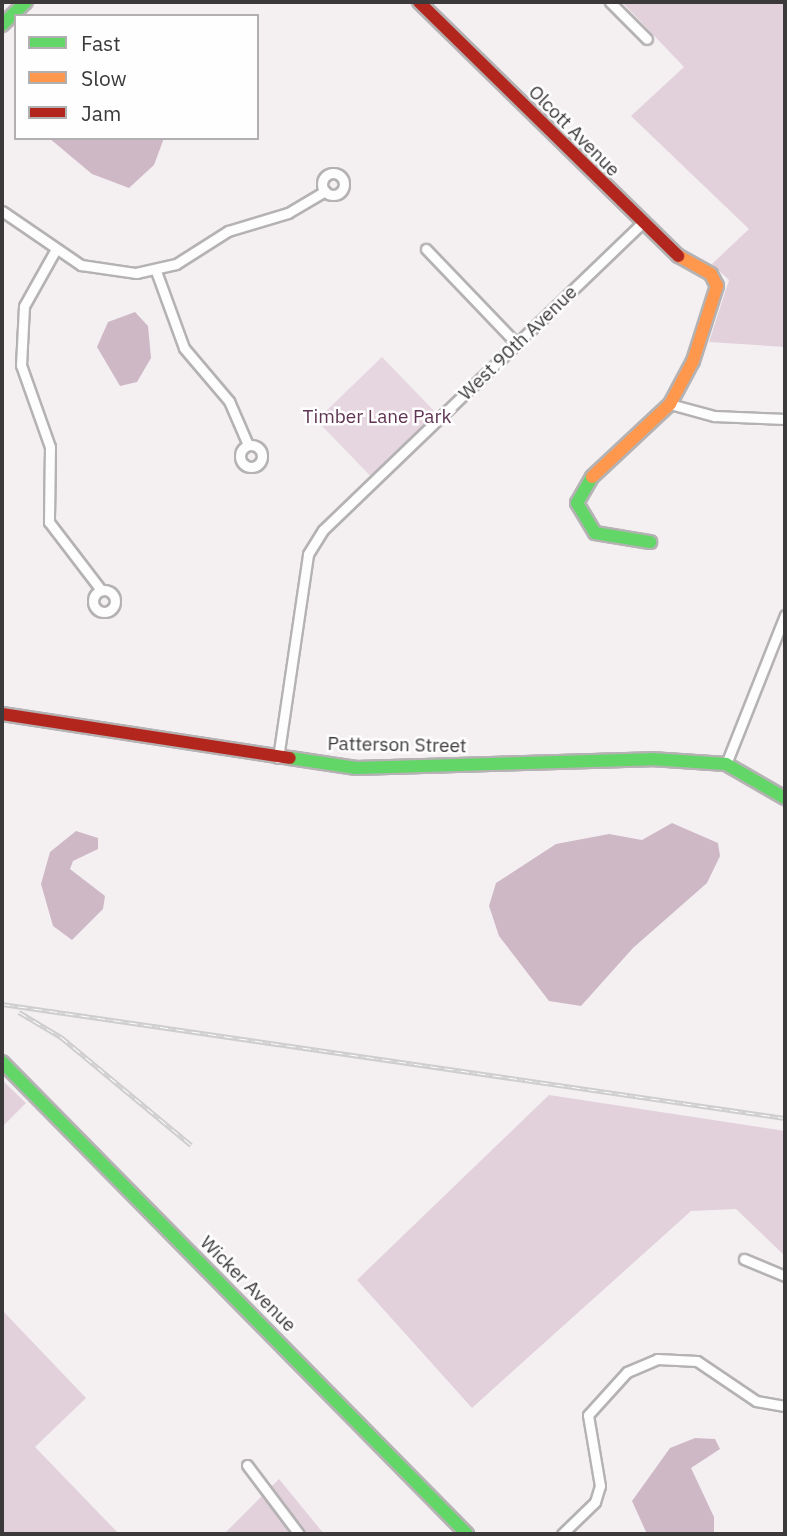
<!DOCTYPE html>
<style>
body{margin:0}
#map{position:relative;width:787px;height:1536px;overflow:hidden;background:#f4f0f2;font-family:"IBM Plex Sans",sans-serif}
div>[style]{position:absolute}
.green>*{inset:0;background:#e6d6e0;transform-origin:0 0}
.forest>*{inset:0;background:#e2d0db}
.water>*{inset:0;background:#ceb8c6}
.roads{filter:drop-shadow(2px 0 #b5b2b3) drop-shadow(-2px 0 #b5b2b3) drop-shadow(0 2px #b5b2b3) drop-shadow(0 -2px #b5b2b3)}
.street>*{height:9px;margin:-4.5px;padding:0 4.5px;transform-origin:4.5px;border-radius:4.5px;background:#fdfdfd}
.street>.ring{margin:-4.5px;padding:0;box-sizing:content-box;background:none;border:9px solid #fdfdfd;border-radius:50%}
.fast>*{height:12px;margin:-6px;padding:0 6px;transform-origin:6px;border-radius:6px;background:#63d668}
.slow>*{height:12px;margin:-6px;padding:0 6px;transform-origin:6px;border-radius:6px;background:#ff974d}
.jam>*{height:12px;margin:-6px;padding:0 6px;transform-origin:6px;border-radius:6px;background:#b3261e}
.rail>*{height:5px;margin-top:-2.5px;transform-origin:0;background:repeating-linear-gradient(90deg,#fffefe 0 8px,#cfcece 0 16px);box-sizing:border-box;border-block:2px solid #cfcece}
span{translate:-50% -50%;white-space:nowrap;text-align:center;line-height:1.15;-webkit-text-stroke:5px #fffefe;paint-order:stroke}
.street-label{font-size:19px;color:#3b393a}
.park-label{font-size:19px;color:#5f3553}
.frame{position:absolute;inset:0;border:4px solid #3b393a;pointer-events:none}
.legend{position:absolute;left:14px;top:14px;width:245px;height:126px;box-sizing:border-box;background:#fffefe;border:2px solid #b1afb0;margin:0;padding:9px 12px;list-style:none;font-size:21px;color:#3b393a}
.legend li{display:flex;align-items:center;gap:14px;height:35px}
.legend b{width:35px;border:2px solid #b1afb0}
</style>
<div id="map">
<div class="green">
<div style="left:382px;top:357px;width:79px;height:91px;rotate:46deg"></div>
</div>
<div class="forest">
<div style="clip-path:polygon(622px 2px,785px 2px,785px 347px,709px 342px,729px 280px,712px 264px,749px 229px,631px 116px,684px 67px)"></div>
<div style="clip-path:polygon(2px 1080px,26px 1103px,2px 1127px)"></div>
<div style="clip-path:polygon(549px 1095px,785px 1131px,785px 1256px,736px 1209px,691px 1211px,472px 1408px,357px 1280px)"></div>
<div style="clip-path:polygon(2px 1310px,86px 1398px,35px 1447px,119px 1534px,2px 1534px)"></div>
<div style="clip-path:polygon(279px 1479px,324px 1534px,224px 1534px)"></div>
</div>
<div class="water">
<div style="clip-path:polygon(49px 138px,164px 138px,154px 165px,129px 188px,92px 174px)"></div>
<div style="clip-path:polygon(135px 312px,148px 326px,151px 358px,137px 382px,120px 386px,97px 347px,108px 322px)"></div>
<div style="clip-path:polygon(672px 823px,718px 843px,720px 856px,707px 883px,633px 948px,581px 1006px,549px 1001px,499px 936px,489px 906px,496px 883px,556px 844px,609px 834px,642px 840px)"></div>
<div style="clip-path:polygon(76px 831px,98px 838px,98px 849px,73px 861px,70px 869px,105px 896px,103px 909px,72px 940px,53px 926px,41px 884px,50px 852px)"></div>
<div style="clip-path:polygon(695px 1438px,715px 1439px,720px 1449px,691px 1468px,714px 1517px,714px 1534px,647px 1534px,632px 1501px,670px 1448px)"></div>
</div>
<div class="roads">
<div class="street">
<div style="left:610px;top:2px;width:52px;rotate:45deg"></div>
<div class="ring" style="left:322px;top:173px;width:13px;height:13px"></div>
<div style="left:2px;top:211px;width:96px;rotate:34.4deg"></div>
<div style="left:81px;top:265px;width:56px;rotate:8.3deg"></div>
<div style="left:136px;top:273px;width:41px;rotate:-12.7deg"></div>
<div style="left:176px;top:264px;width:62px;rotate:-32.4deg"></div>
<div style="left:228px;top:231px;width:63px;rotate:-16.7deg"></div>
<div style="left:288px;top:213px;width:43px;rotate:-30.7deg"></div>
<div style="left:56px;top:249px;width:65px;rotate:119.3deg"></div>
<div style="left:24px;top:306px;width:59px;rotate:92.9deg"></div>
<div style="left:21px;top:365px;width:87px;rotate:70.5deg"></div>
<div style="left:50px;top:447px;width:75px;rotate:90.8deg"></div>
<div style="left:49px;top:522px;width:86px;rotate:52.6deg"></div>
<div style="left:426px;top:249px;width:132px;rotate:46.2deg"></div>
<div style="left:156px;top:271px;width:82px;rotate:70deg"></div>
<div style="left:184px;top:348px;width:70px;rotate:49.7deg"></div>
<div style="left:229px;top:401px;width:48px;rotate:66.6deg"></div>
<div style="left:670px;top:404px;width:46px;rotate:15.3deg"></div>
<div style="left:714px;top:416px;width:71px;rotate:2.4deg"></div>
<div class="ring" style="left:240px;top:445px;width:13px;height:13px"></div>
<div class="ring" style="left:93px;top:590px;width:13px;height:13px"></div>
<div style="left:278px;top:758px;width:206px;rotate:-81.6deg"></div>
<div style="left:308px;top:554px;width:28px;rotate:-58deg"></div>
<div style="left:323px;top:530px;width:440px;rotate:-43.9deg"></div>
<div style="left:726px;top:764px;width:160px;rotate:-68.4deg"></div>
<div style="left:744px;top:1259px;width:44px;rotate:22.5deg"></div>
<div style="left:247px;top:1465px;width:86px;rotate:53deg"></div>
<div style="left:562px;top:1534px;width:46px;rotate:-44.1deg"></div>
<div style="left:595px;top:1502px;width:17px;rotate:-73deg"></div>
<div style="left:600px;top:1486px;width:72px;rotate:-99.6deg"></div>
<div style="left:588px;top:1415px;width:58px;rotate:-47.8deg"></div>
<div style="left:627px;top:1372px;width:33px;rotate:-23deg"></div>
<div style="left:657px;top:1359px;width:40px;rotate:2.9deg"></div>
<div style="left:697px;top:1361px;width:71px;rotate:34.1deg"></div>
<div style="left:756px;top:1401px;width:29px;rotate:10deg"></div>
</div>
<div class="fast">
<div style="left:2px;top:25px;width:33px;rotate:-44deg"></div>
<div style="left:592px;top:477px;width:30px;rotate:120deg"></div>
<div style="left:577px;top:503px;width:35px;rotate:59deg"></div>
<div style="left:595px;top:533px;width:56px;rotate:9.3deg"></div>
<div style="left:290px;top:758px;width:67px;rotate:8.6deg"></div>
<div style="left:356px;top:768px;width:295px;rotate:-1.7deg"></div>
<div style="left:651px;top:759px;width:75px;rotate:3.8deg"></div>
<div style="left:726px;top:764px;width:68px;rotate:30deg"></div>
<div style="left:2px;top:1062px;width:663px;rotate:45.43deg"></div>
</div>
<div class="slow">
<div style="left:592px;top:477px;width:107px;rotate:-43.1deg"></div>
<div style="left:670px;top:404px;width:49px;rotate:-61.9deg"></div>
<div style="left:693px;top:361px;width:79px;rotate:-72.3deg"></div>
<div style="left:717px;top:286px;width:13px;rotate:-117deg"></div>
<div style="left:711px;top:274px;width:38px;rotate:-151deg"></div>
</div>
<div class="jam">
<div style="left:419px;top:2px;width:363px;rotate:44.4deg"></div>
<div style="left:2px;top:714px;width:291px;rotate:8.7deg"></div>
</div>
</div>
<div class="rail">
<div style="left:2px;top:1004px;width:791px;rotate:8.28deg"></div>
<div style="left:19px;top:1012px;width:49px;rotate:30.8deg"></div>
<div style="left:61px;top:1037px;width:169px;rotate:39.7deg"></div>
</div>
<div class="street-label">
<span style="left:574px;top:131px;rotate:45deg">Olcott Avenue</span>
<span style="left:518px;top:343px;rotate:-44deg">West 90th Avenue</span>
<span style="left:397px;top:745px;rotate:1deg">Patterson Street</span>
<span style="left:248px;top:1284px;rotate:45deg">Wicker Avenue</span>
</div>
<div class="park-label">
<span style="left:377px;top:417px">Timber Lane Park</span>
</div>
<div class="frame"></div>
<ul class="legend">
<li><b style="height:9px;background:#63d668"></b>Fast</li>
<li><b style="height:9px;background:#ff974d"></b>Slow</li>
<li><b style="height:9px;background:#b3261e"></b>Jam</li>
</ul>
</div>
